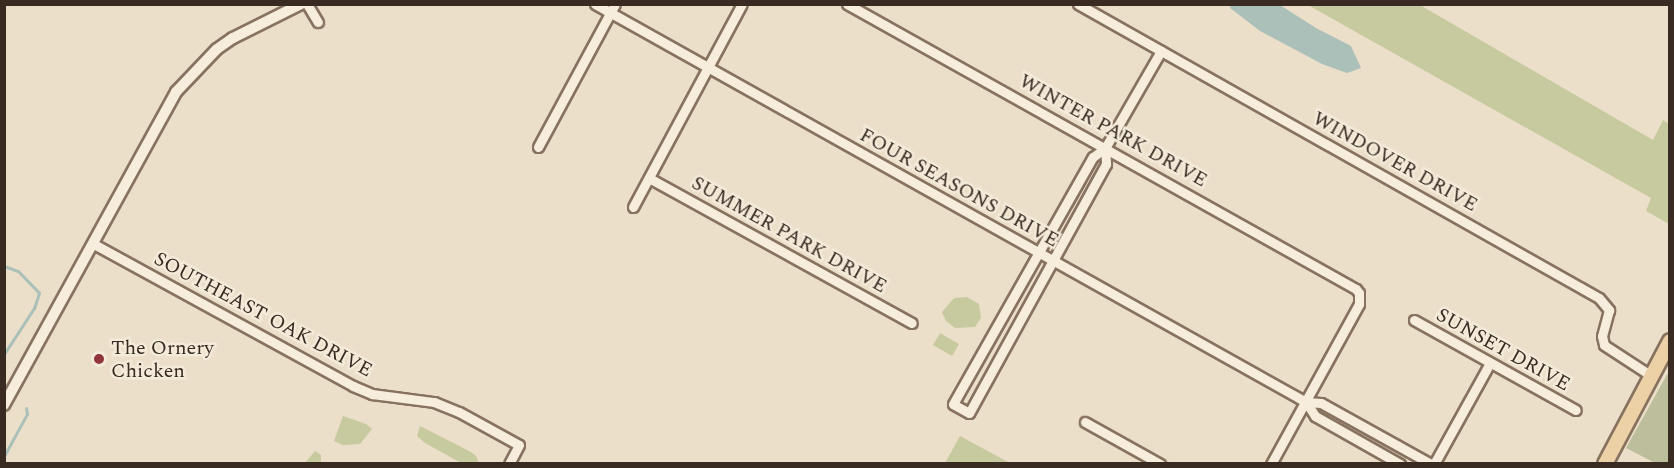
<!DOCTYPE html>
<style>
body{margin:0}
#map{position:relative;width:1674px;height:468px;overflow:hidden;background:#ecdfca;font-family:Spectral,serif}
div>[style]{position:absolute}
.green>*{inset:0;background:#c7c99e;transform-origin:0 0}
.cemetery>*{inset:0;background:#bdbf9c}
.water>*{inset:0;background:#aac0b8}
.stream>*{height:3px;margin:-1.5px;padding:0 1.5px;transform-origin:1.5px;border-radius:1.5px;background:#aac0b8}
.roads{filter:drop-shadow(2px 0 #87725f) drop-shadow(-2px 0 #87725f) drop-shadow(0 2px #87725f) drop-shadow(0 -2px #87725f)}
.minor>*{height:9px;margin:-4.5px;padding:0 4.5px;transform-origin:4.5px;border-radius:4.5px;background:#f7eddd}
.tertiary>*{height:10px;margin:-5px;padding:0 5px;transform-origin:5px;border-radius:5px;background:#f7eddd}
.primary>*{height:14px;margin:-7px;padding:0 7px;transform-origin:7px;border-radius:7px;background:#ebd1a5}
.dots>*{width:16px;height:16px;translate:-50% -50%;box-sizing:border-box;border:3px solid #f3ead9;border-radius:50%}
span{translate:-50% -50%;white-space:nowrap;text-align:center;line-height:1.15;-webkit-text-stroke:5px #f3ead9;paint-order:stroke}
.street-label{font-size:20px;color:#392b22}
.poi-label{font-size:20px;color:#392b22}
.left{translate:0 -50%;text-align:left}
.frame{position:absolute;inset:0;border:6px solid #392b22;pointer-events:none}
</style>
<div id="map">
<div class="green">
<div style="clip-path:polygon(1308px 5px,1420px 5px,1653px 140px,1663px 120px,1669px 124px,1669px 224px,1646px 211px,1651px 198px)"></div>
<div style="clip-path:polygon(967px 297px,979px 304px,981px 318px,975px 327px,955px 328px,946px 321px,942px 312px,954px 298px)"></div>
<div style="left:940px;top:333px;width:22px;height:14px;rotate:30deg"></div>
<div style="clip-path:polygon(343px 416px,366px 424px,372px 429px,360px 444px,343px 445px,334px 441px)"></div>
<div style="clip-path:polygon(420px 426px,471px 452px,476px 456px,479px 463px,461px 463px,425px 443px,417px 436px)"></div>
<div style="clip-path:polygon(960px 436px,1010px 463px,945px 463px)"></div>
<div style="clip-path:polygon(315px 451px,321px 455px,321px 463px,305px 463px)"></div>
</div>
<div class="cemetery">
<div style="clip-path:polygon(1669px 371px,1669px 463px,1655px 463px,1626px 448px)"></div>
</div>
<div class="water">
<div style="clip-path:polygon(1231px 4px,1280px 5px,1316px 28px,1351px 46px,1361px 68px,1347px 73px,1322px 64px,1260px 31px,1230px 8px)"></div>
</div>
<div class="stream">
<div style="left:4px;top:266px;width:15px;rotate:20deg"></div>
<div style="left:18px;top:271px;width:30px;rotate:46deg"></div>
<div style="left:39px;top:293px;width:16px;rotate:108deg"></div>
<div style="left:34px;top:308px;width:55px;rotate:123.1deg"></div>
<div style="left:4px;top:456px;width:48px;rotate:-61.3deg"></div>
<div style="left:27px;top:414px;width:6px;rotate:-99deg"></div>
</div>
<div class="roads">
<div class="minor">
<div style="left:307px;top:4px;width:21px;rotate:59deg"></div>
<div style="left:595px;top:4px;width:815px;rotate:29.24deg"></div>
<div style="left:1306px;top:402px;width:15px;rotate:4deg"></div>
<div style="left:1321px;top:403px;width:126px;rotate:29deg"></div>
<div style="left:847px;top:4px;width:583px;rotate:29.25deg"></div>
<div style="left:1356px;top:289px;width:5px;rotate:53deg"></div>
<div style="left:1359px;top:293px;width:11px;rotate:90deg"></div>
<div style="left:1359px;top:304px;width:183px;rotate:118.8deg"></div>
<div style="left:1078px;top:4px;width:598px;rotate:29.44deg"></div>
<div style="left:1599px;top:298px;width:16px;rotate:50deg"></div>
<div style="left:1609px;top:310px;width:27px;rotate:105deg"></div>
<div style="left:1602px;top:336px;width:9px;rotate:77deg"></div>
<div style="left:1604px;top:345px;width:55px;rotate:33.1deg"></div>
<div style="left:538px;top:147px;width:162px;rotate:-61.7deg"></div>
<div style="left:1105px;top:148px;width:16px;rotate:86deg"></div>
<div style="left:1106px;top:164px;width:284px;rotate:118.8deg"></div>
<div style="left:969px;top:413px;width:18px;rotate:-151deg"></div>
<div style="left:953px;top:404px;width:284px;rotate:-60.5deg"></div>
<div style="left:1093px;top:157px;width:15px;rotate:-37deg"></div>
<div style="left:1105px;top:148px;width:112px;rotate:-60deg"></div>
<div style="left:649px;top:178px;width:300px;rotate:28.9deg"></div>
<div style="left:633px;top:207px;width:230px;rotate:-61.8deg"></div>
<div style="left:92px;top:243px;width:298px;rotate:28.7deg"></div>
<div style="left:353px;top:386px;width:21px;rotate:23deg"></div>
<div style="left:372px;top:394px;width:63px;rotate:7.4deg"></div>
<div style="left:434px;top:402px;width:27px;rotate:22deg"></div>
<div style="left:459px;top:412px;width:68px;rotate:28.8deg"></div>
<div style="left:519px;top:445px;width:21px;rotate:118deg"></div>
<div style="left:1414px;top:320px;width:185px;rotate:29.1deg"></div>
<div style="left:1306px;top:402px;width:17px;rotate:57deg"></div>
<div style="left:1315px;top:416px;width:98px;rotate:29.5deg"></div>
<div style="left:1085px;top:422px;width:86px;rotate:29.2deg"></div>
<div style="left:1434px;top:464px;width:115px;rotate:-61deg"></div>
</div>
<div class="tertiary">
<div style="left:4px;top:405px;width:357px;rotate:-61.2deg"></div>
<div style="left:176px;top:92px;width:59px;rotate:-46.4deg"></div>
<div style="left:217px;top:49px;width:19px;rotate:-35deg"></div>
<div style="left:233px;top:38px;width:76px;rotate:-26.6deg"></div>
</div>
<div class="primary">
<div style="left:1605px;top:464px;width:139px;rotate:-62.1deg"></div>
</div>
</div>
<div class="dots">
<div style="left:99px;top:359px;background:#91343b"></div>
</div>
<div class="street-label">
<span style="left:1113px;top:131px;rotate:29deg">WINTER PARK DRIVE</span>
<span style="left:1395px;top:162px;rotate:29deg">WINDOVER DRIVE</span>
<span style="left:959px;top:188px;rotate:29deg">FOUR SEASONS DRIVE</span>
<span style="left:789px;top:235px;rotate:29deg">SUMMER PARK DRIVE</span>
<span style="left:263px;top:315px;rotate:28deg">SOUTHEAST OAK DRIVE</span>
<span style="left:1503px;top:350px;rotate:29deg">SUNSET DRIVE</span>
</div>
<div class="poi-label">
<span class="left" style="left:111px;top:360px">The Ornery<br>Chicken</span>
</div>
<div class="frame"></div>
</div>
